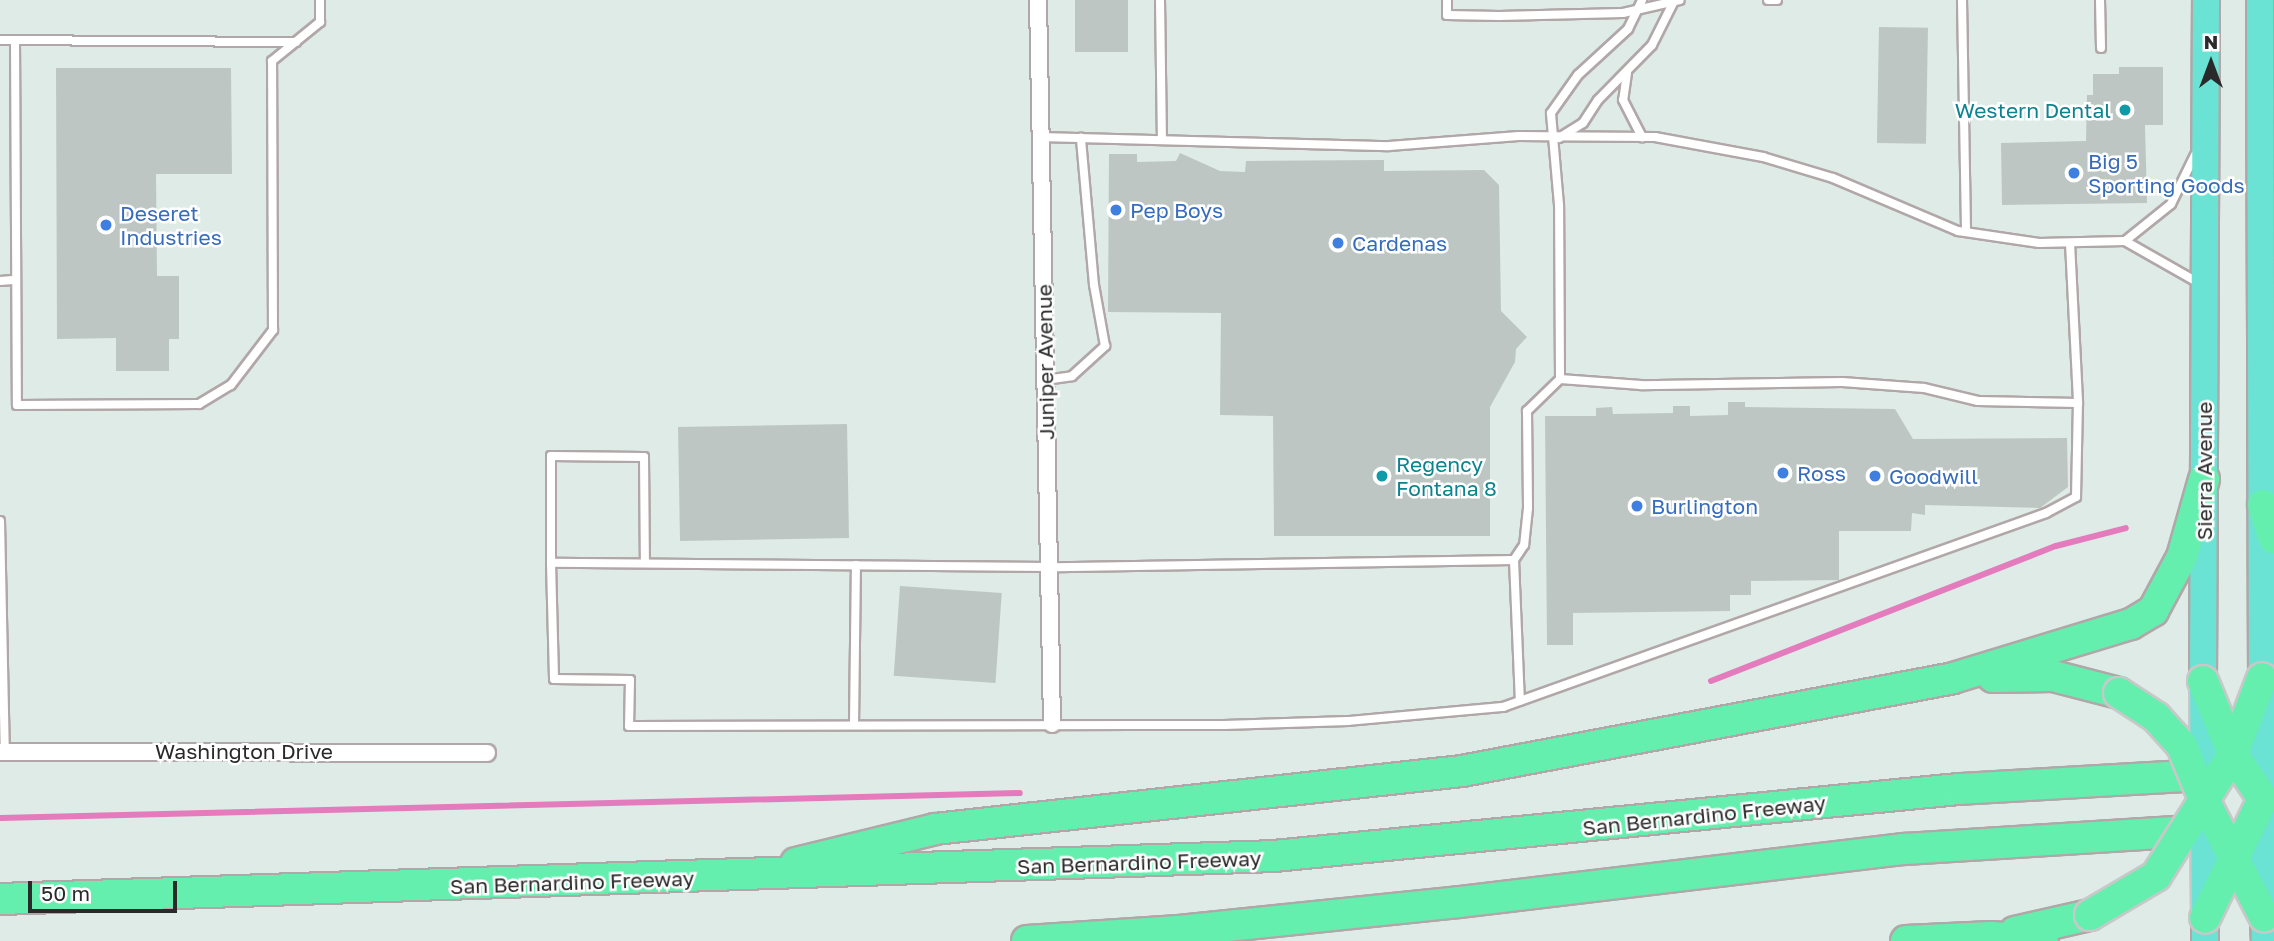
<!DOCTYPE html>
<style>
body{margin:0}
#map{position:relative;width:2274px;height:941px;overflow:hidden;background:#deebe7;font-family:"Golos Text",sans-serif}
div>[style]{position:absolute}
.stream>*{height:6px;margin:-3px;padding:0 3px;transform-origin:3px;border-radius:3px;background:#e37bbc}
.building>*{inset:0;background:#bdc6c3;transform-origin:0 0}
.roads{filter:drop-shadow(2px 0 #b1a7a8) drop-shadow(-2px 0 #b1a7a8) drop-shadow(0 2px #b1a7a8) drop-shadow(0 -2px #b1a7a8)}
.lane>*{height:8px;margin:-4px;padding:0 4px;transform-origin:4px;border-radius:4px;background:#fff}
.street>*{height:16px;margin:-8px;padding:0 8px;transform-origin:8px;border-radius:8px;background:#fff}
.primary>*{height:26px;margin:-13px;padding:0 13px;transform-origin:13px;border-radius:13px;background:#6ae3d4}
.highway>*{height:30px;margin:-15px;padding:0 15px;transform-origin:15px;border-radius:15px;background:#65efaf}
.bridges{filter:drop-shadow(2px 0 #c8c8c8) drop-shadow(-2px 0 #c8c8c8) drop-shadow(0 2px #c8c8c8) drop-shadow(0 -2px #c8c8c8)}
.primary-bridge>*{height:26px;margin:-13px;padding:0 13px;transform-origin:13px;border-radius:13px;background:#6ae3d4}
.highway-bridge>*{height:30px;margin:-15px;padding:0 15px;transform-origin:15px;border-radius:15px;background:#65efaf}
.dots>*{width:19px;height:19px;translate:-50% -50%;box-sizing:border-box;border:4px solid #fff;border-radius:50%}
span{translate:-50% -50%;white-space:nowrap;text-align:center;line-height:1.15;-webkit-text-stroke:5px #fff;paint-order:stroke}
.culture-label{font-size:21px;color:#0d838f}
.right{translate:-100% -50%;text-align:right}
.left{translate:0 -50%;text-align:left}
.shop-label{font-size:21px;color:#366cbe}
.street-label{font-size:21px;color:#2a2a2a}
.north{position:absolute;left:2176px;top:28px;width:70px;height:70px;-webkit-text-stroke:5px #fff;paint-order:stroke;rotate:0deg;font-size:19px;font-weight:700;line-height:28px;text-align:center;color:#2a2a2a}
.north::after{content:'';display:block;margin:auto;width:24px;height:32px;background:#2a2a2a;clip-path:polygon(50% 0,100% 100%,50% 72%,0 100%)}
.scale{position:absolute;left:28px;top:881px;width:149px;height:32px;box-sizing:border-box;border:4px solid #2a2a2a;border-top:0;padding-left:9px;font-size:21px;line-height:24px;white-space:nowrap;color:#2a2a2a;-webkit-text-stroke:5px #fff;paint-order:stroke}
</style>
<div id="map">
<div class="stream">
<div style="left:1711px;top:681px;width:370px;rotate:-21.4deg"></div>
<div style="left:2056px;top:546px;width:72px;rotate:-14.4deg"></div>
<div style="left:0;top:818px;width:1020px;rotate:-1.4deg"></div>
</div>
<div class="building">
<div style="left:1075px;top:0;width:53px;height:52px"></div>
<div style="left:1879px;top:27px;width:49px;height:116px;rotate:1deg"></div>
<div style="clip-path:polygon(2119px 67px,2163px 67px,2163px 125px,2145px 125px,2147px 203px,2002px 205px,2001px 143px,2086px 141px,2087px 95px,2093px 95px,2093px 74px,2119px 74px)"></div>
<div style="clip-path:polygon(56px 68px,231px 68px,232px 174px,156px 174px,157px 276px,179px 276px,179px 339px,169px 339px,169px 371px,116px 371px,116px 338px,57px 339px)"></div>
<div style="clip-path:polygon(1180px 153px,1220px 171px,1245px 172px,1246px 161px,1384px 160px,1384px 171px,1484px 170px,1499px 185px,1501px 311px,1527px 337px,1516px 349px,1515px 362px,1490px 407px,1490px 536px,1274px 536px,1273px 416px,1220px 415px,1221px 313px,1108px 312px,1109px 154px,1137px 154px,1137px 162px,1176px 161px)"></div>
<div style="clip-path:polygon(1728px 402px,1745px 402px,1745px 407px,1895px 409px,1913px 439px,2067px 438px,2068px 487px,2040px 508px,1925px 505px,1925px 515px,1912px 513px,1911px 531px,1839px 531px,1839px 580px,1751px 581px,1751px 595px,1730px 595px,1730px 611px,1573px 613px,1573px 645px,1547px 645px,1545px 416px,1596px 416px,1596px 408px,1612px 407px,1613px 414px,1673px 413px,1673px 406px,1690px 406px,1690px 416px,1728px 415px)"></div>
<div style="left:847px;top:424px;width:114px;height:169px;rotate:89deg"></div>
<div style="left:900px;top:586px;width:102px;height:90px;rotate:4deg"></div>
</div>
<div class="roads">
<div class="lane">
<div style="left:1160px;top:0;width:139px;rotate:89.2deg"></div>
<div style="left:1447px;top:0;width:15px;rotate:90deg"></div>
<div style="left:1447px;top:15px;width:52px;rotate:1.1deg"></div>
<div style="left:1499px;top:16px;width:124px;rotate:-1.4deg"></div>
<div style="left:1623px;top:13px;width:58px;rotate:-12.8deg"></div>
<div style="left:1768px;top:0;width:9px"></div>
<div style="left:1962px;top:0;width:232px;rotate:89deg"></div>
<div style="left:2100px;top:0;width:48px;rotate:88.8deg"></div>
<div style="left:0;top:40px;width:296px;rotate:0.4deg"></div>
<div style="left:15px;top:40px;width:365px;rotate:89.7deg"></div>
<div style="left:17px;top:405px;width:182px;rotate:-0.3deg"></div>
<div style="left:199px;top:404px;width:37px;rotate:-31deg"></div>
<div style="left:231px;top:385px;width:69px;rotate:-52.6deg"></div>
<div style="left:273px;top:330px;width:269px;rotate:-90.2deg"></div>
<div style="left:272px;top:61px;width:62px;rotate:-39.1deg"></div>
<div style="left:320px;top:22px;width:22px;rotate:-90deg"></div>
<div style="left:1627px;top:73px;width:27px;rotate:98deg"></div>
<div style="left:1623px;top:100px;width:42px;rotate:62.8deg"></div>
<div style="left:1040px;top:137px;width:349px;rotate:1.5deg"></div>
<div style="left:1389px;top:146px;width:130px;rotate:-4.4deg"></div>
<div style="left:1519px;top:136px;width:136px;rotate:0.4deg"></div>
<div style="left:1655px;top:137px;width:110px;rotate:10.5deg"></div>
<div style="left:1763px;top:157px;width:73px;rotate:16.7deg"></div>
<div style="left:1833px;top:178px;width:136px;rotate:23deg"></div>
<div style="left:1958px;top:231px;width:82px;rotate:8.4deg"></div>
<div style="left:2039px;top:243px;width:86px;rotate:-1.3deg"></div>
<div style="left:2125px;top:241px;width:85px;rotate:29.6deg"></div>
<div style="left:1559px;top:138px;width:28px;rotate:-32deg"></div>
<div style="left:1583px;top:123px;width:27px;rotate:-57deg"></div>
<div style="left:1598px;top:100px;width:77px;rotate:-45.5deg"></div>
<div style="left:1652px;top:45px;width:49px;rotate:-63.4deg"></div>
<div style="left:2125px;top:241px;width:59px;rotate:-38.8deg"></div>
<div style="left:2171px;top:204px;width:55px;rotate:-63.9deg"></div>
<div style="left:2070px;top:243px;width:160px;rotate:87.1deg"></div>
<div style="left:0;top:281px;width:13px;rotate:-4deg"></div>
<div style="left:1560px;top:379px;width:46px;rotate:135.9deg"></div>
<div style="left:1527px;top:411px;width:97px;rotate:89.4deg"></div>
<div style="left:1528px;top:508px;width:37px;rotate:96deg"></div>
<div style="left:1524px;top:545px;width:18px;rotate:124deg"></div>
<div style="left:1514px;top:560px;width:465px;rotate:179.1deg"></div>
<div style="left:1049px;top:567px;width:498px;rotate:-179.5deg"></div>
<div style="left:551px;top:563px;width:116px;rotate:88.5deg"></div>
<div style="left:554px;top:679px;width:76px;rotate:0.8deg"></div>
<div style="left:630px;top:680px;width:46px;rotate:91.2deg"></div>
<div style="left:629px;top:726px;width:595px;rotate:-0.1deg"></div>
<div style="left:1224px;top:725px;width:124px;rotate:-1.8deg"></div>
<div style="left:1348px;top:721px;width:156px;rotate:-5.2deg"></div>
<div style="left:1503px;top:707px;width:577px;rotate:-19.66deg"></div>
<div style="left:2046px;top:513px;width:34px;rotate:-28deg"></div>
<div style="left:2076px;top:497px;width:94px;rotate:-88.8deg"></div>
<div style="left:2078px;top:403px;width:100px;rotate:-178.9deg"></div>
<div style="left:1978px;top:401px;width:56px;rotate:-166.5deg"></div>
<div style="left:1924px;top:388px;width:82px;rotate:-175.8deg"></div>
<div style="left:1842px;top:382px;width:201px;rotate:179.1deg"></div>
<div style="left:1641px;top:385px;width:81px;rotate:-175.8deg"></div>
<div style="left:1560px;top:379px;width:174px;rotate:-90.3deg"></div>
<div style="left:1559px;top:205px;width:92px;rotate:-95deg"></div>
<div style="left:1551px;top:113px;width:47px;rotate:-54.6deg"></div>
<div style="left:1578px;top:75px;width:68px;rotate:-42.6deg"></div>
<div style="left:1628px;top:29px;width:32px;rotate:-64deg"></div>
<div style="left:1045px;top:380px;width:27px;rotate:-8deg"></div>
<div style="left:1072px;top:376px;width:45px;rotate:-42.3deg"></div>
<div style="left:1105px;top:346px;width:62px;rotate:-100.2deg"></div>
<div style="left:1094px;top:285px;width:148px;rotate:-95.1deg"></div>
<div style="left:0;top:521px;width:231px;rotate:88.8deg"></div>
<div style="left:1514px;top:560px;width:141px;rotate:87.6deg"></div>
<div style="left:551px;top:563px;width:107px;rotate:-90deg"></div>
<div style="left:551px;top:456px;width:93px;rotate:0.6deg"></div>
<div style="left:644px;top:457px;width:106px;rotate:89.5deg"></div>
<div style="left:854px;top:725px;width:160px;rotate:-89.3deg"></div>
</div>
<div class="street">
<div style="left:1038px;top:0;width:724px;rotate:88.89deg"></div>
<div style="left:0;top:752px;width:487px;rotate:0.1deg"></div>
</div>
<div class="primary">
<div style="left:2260px;top:0;width:678px;rotate:89.83deg"></div>
<div style="left:2203px;top:681px;width:681px;rotate:-89.75deg"></div>
<div style="left:2264px;top:916px;width:25px;rotate:88deg"></div>
<div style="left:2205px;top:941px;width:23px;rotate:-90deg"></div>
</div>
<div class="highway">
<div style="left:2263px;top:505px;width:35px;rotate:72deg"></div>
<div style="left:1993px;top:677px;width:60px;rotate:-1deg"></div>
<div style="left:2053px;top:676px;width:68px;rotate:14.4deg"></div>
<div style="left:796px;top:863px;width:143px;rotate:-13.7deg"></div>
<div style="left:935px;top:829px;width:530px;rotate:-6.28deg"></div>
<div style="left:1462px;top:771px;width:500px;rotate:-10.7deg"></div>
<div style="left:1953px;top:678px;width:186px;rotate:-16.9deg"></div>
<div style="left:2131px;top:624px;width:26px;rotate:-31deg"></div>
<div style="left:2153px;top:611px;width:61px;rotate:-61.8deg"></div>
<div style="left:2182px;top:557px;width:81px;rotate:-74.2deg"></div>
<div style="left:0;top:899px;width:1275px;rotate:-1.93deg"></div>
<div style="left:1274px;top:856px;width:688px;rotate:-5.59deg"></div>
<div style="left:1959px;top:789px;width:259px;rotate:-3.3deg"></div>
<div style="left:2015px;top:932px;width:77px;rotate:-12.8deg"></div>
<div style="left:1027px;top:941px;width:152px;rotate:-3.8deg"></div>
<div style="left:1179px;top:931px;width:281px;rotate:-5.9deg"></div>
<div style="left:1459px;top:902px;width:448px;rotate:-6.8deg"></div>
<div style="left:1904px;top:849px;width:304px;rotate:-3.6deg"></div>
<div style="left:1906px;top:941px;width:85px;rotate:-2.7deg"></div>
<div style="left:1991px;top:937px;width:52px;rotate:4.4deg"></div>
</div>
</div>
<div class="bridges">
<div class="primary-bridge">
<div style="left:2262px;top:683px;width:233px;rotate:89.5deg"></div>
<div style="left:2203px;top:686px;width:231px;rotate:89.5deg"></div>
</div>
<div class="highway-bridge">
<div style="left:2203px;top:681px;width:79px;rotate:67.7deg"></div>
<div style="left:2233px;top:754px;width:54px;rotate:56.3deg"></div>
<div style="left:2263px;top:799px;width:132px;rotate:116deg"></div>
<div style="left:2119px;top:693px;width:44px;rotate:33deg"></div>
<div style="left:2156px;top:717px;width:39px;rotate:48deg"></div>
<div style="left:2182px;top:746px;width:58px;rotate:67.8deg"></div>
<div style="left:2204px;top:800px;width:131px;rotate:62.7deg"></div>
<div style="left:2090px;top:915px;width:77px;rotate:-30.6deg"></div>
<div style="left:2156px;top:876px;width:144px;rotate:-57.7deg"></div>
<div style="left:2233px;top:754px;width:81px;rotate:-69.1deg"></div>
</div>
</div>
<div class="dots">
<div style="left:2125px;top:110px;background:#0f9aa8"></div>
<div style="left:2074px;top:173px;background:#3f7fe0"></div>
<div style="left:1116px;top:210px;background:#3f7fe0"></div>
<div style="left:106px;top:225px;background:#3f7fe0"></div>
<div style="left:1338px;top:243px;background:#3f7fe0"></div>
<div style="left:1783px;top:473px;background:#3f7fe0"></div>
<div style="left:1382px;top:476px;background:#0f9aa8"></div>
<div style="left:1875px;top:476px;background:#3f7fe0"></div>
<div style="left:1637px;top:506px;background:#3f7fe0"></div>
</div>
<div class="culture-label">
<span class="right" style="left:2111px;top:110px">Western Dental</span>
<span class="left" style="left:1396px;top:476px">Regency<br>Fontana 8</span>
</div>
<div class="shop-label">
<span class="left" style="left:2088px;top:173px">Big 5<br>Sporting Goods</span>
<span class="left" style="left:1130px;top:210px">Pep Boys</span>
<span class="left" style="left:120px;top:225px">Deseret<br>Industries</span>
<span class="left" style="left:1352px;top:243px">Cardenas</span>
<span class="left" style="left:1797px;top:473px">Ross</span>
<span class="left" style="left:1889px;top:476px">Goodwill</span>
<span class="left" style="left:1651px;top:506px">Burlington</span>
</div>
<div class="street-label">
<span style="left:1045px;top:362px;rotate:-91deg">Juniper Avenue</span>
<span style="left:2204px;top:471px;rotate:-90deg">Sierra Avenue</span>
<span style="left:244px;top:751px">Washington Drive</span>
<span style="left:1704px;top:815px;rotate:-6deg">San Bernardino Freeway</span>
<span style="left:1139px;top:862px;rotate:-2deg">San Bernardino Freeway</span>
<span style="left:572px;top:882px;rotate:-2deg">San Bernardino Freeway</span>
</div>
<div class="north">N</div>
<div class="scale">50 m</div>
</div>
